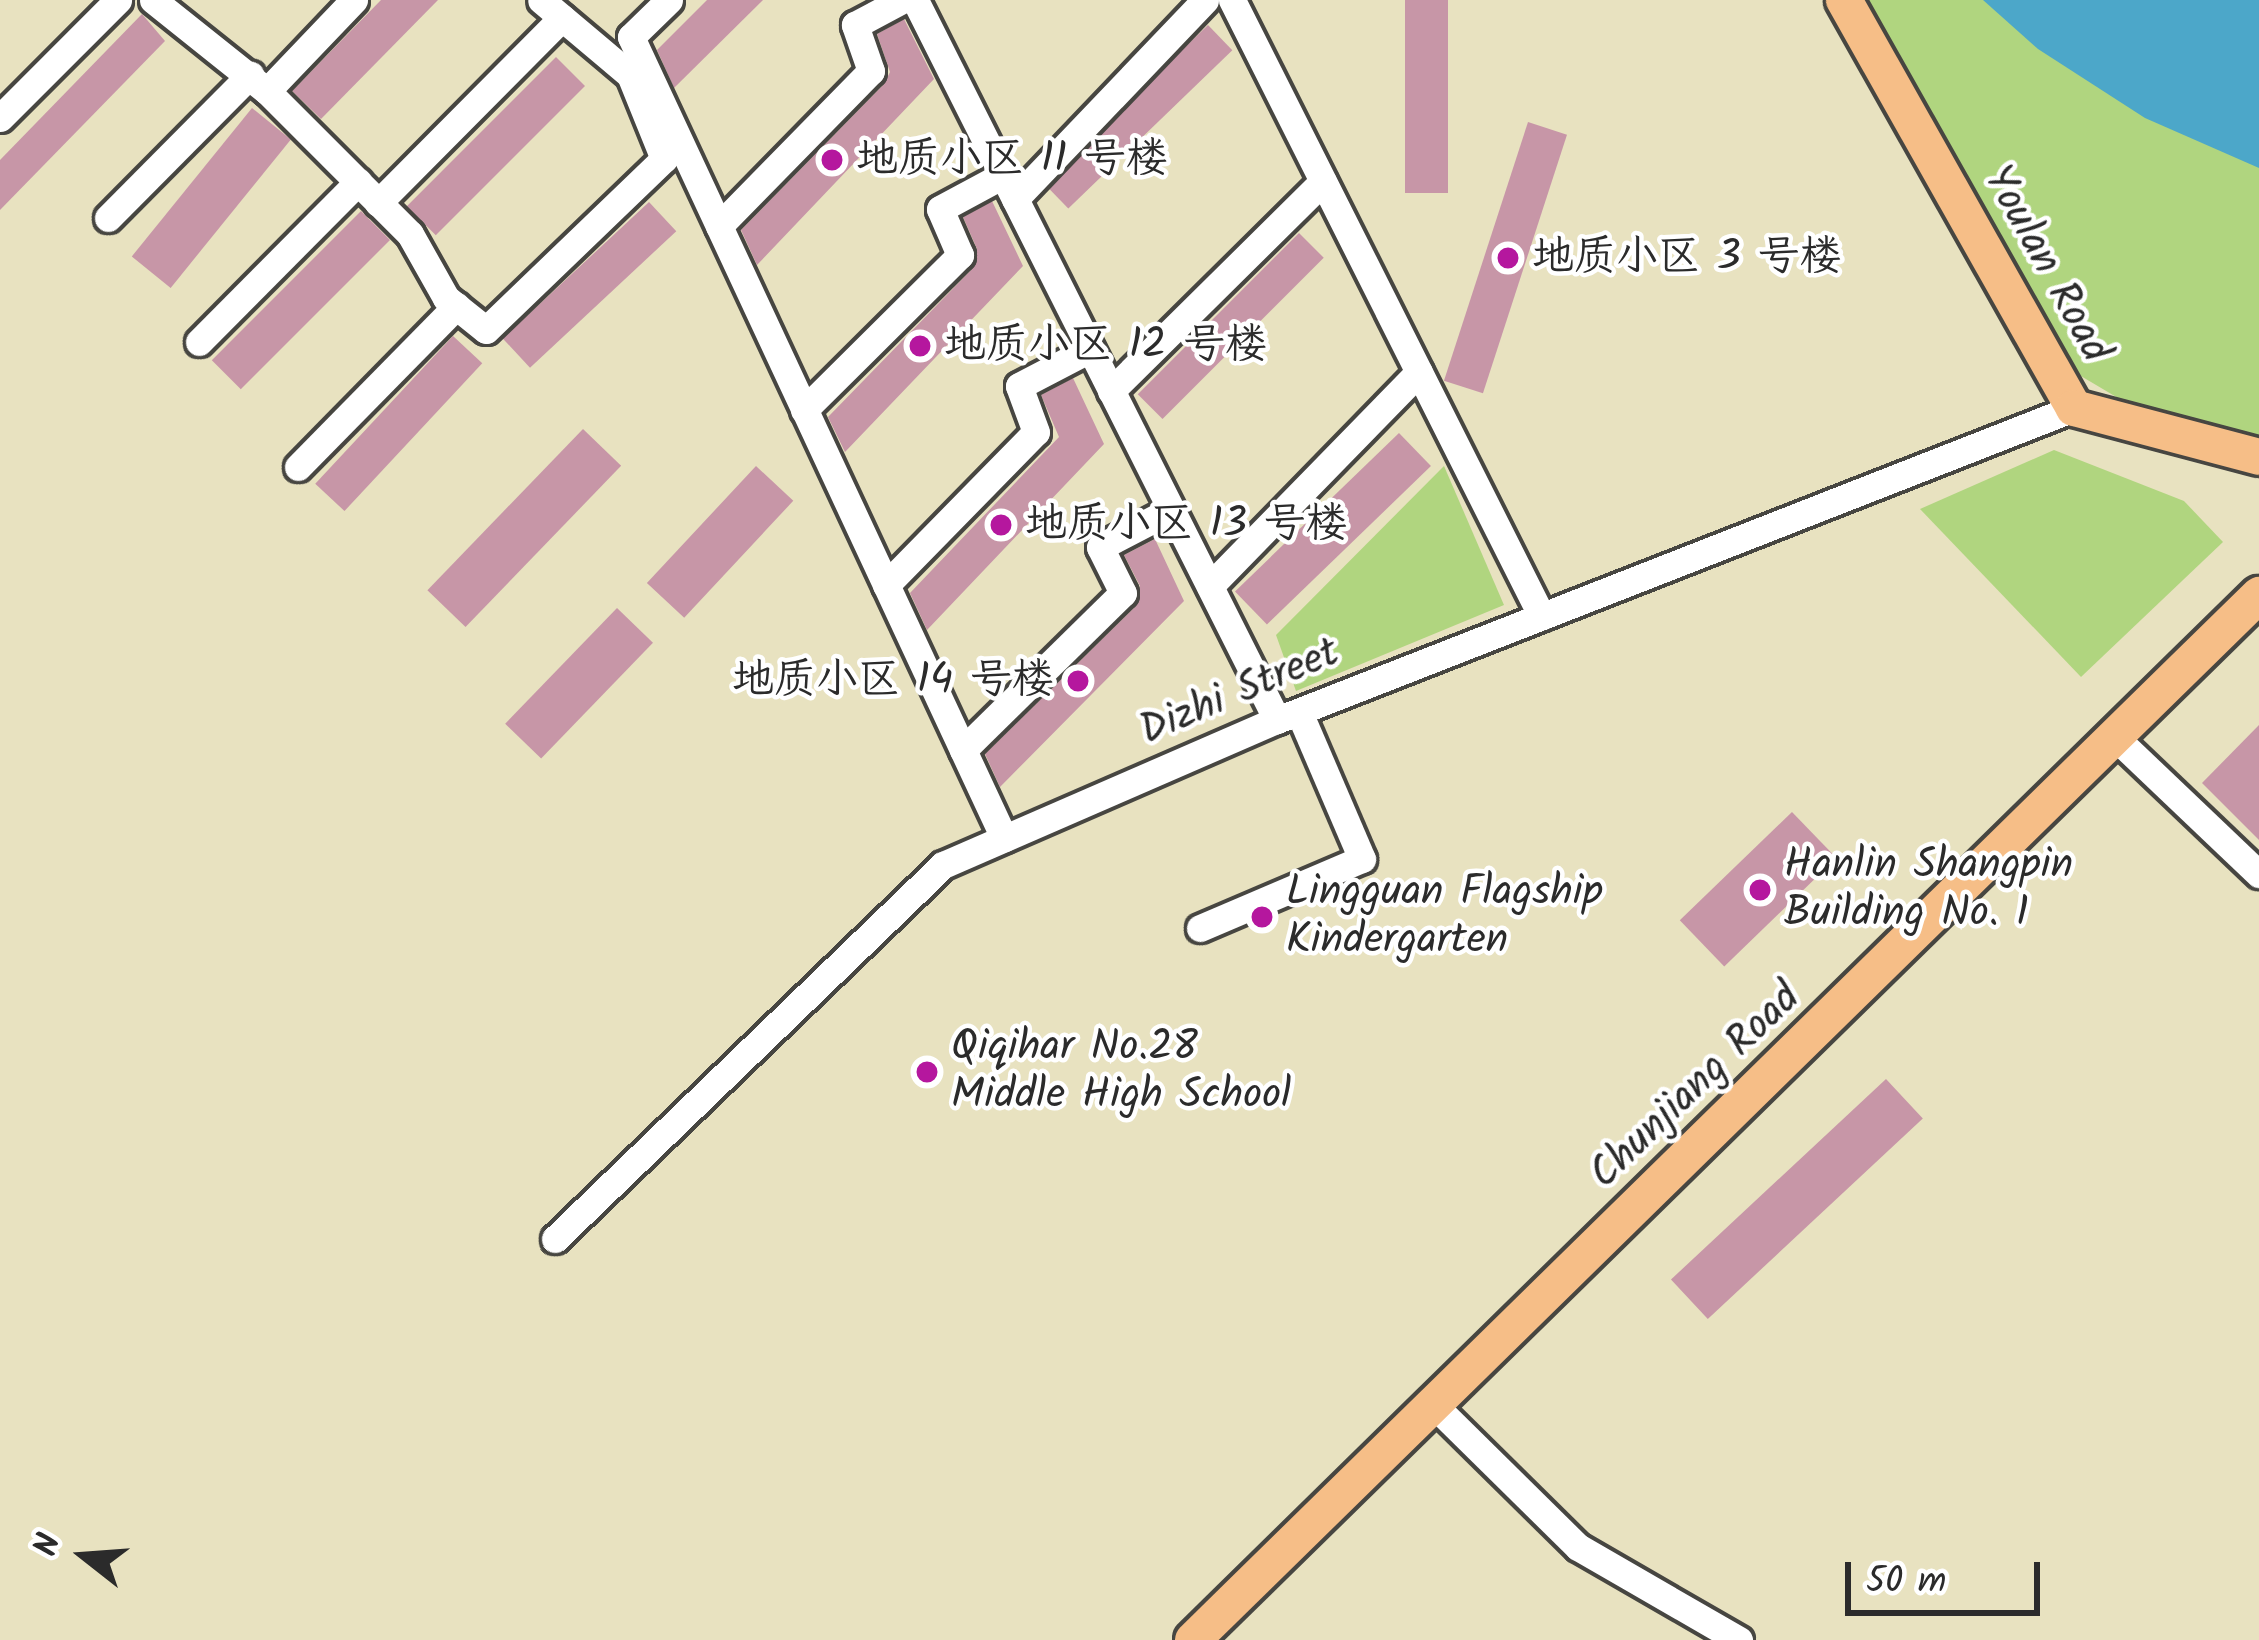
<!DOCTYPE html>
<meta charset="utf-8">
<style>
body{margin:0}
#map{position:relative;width:2259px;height:1640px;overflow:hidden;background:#e8e2c0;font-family:Kalam,"LXGW WenKai TC",sans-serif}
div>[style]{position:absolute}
.green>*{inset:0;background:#b0d57f}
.water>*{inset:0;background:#4ca7c9}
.building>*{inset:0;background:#c796a7;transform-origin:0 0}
.roads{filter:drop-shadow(3px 0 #474641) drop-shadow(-3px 0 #474641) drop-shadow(0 3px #474641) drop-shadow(0 -3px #474641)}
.minor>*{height:27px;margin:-13.5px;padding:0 13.5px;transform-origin:13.5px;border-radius:13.5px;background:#fff}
.major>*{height:36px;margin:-18px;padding:0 18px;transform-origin:18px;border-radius:18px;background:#f6be87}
.dots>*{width:33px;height:33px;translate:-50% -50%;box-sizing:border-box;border:6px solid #fff;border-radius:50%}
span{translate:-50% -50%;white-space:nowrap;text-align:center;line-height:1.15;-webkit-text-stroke:9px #fff;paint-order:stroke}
.poi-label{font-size:42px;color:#2b2b2b}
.left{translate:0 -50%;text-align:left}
.right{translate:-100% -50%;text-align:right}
.street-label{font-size:42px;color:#2b2b2b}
.north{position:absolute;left:24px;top:1496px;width:120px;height:120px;-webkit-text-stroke:9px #fff;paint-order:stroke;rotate:287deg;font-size:33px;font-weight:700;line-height:48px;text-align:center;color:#2b2b2b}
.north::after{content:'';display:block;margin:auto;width:42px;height:54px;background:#2b2b2b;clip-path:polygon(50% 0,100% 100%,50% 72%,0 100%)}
.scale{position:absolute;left:1845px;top:1562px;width:195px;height:54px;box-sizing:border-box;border:6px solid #2b2b2b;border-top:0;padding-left:15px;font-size:36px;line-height:42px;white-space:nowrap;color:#2b2b2b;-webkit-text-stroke:9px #fff;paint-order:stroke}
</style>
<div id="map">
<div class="green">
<div style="clip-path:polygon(1844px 0,2259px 0,2259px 447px,2162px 424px,2047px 356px)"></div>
<div style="clip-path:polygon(2054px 450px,2184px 501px,2223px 542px,2081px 677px,1920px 509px)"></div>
<div style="clip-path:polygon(1444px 466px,1504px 605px,1296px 691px,1276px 635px)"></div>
</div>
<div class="water">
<div style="clip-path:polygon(1983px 0,2259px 0,2259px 168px,2145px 118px,2038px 49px)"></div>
</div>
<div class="building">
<div style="clip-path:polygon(381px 0,438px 0,321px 119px,292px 91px)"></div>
<div style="clip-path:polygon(707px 0,763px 0,674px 88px,657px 50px)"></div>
<div style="left:1405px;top:0;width:43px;height:193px"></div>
<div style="clip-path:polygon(142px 14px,165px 41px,0 210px,0 160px)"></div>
<div style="clip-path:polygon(904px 19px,934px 79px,757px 265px,741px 230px,884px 84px,890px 72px,877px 34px)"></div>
<div style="left:1208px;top:25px;width:35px;height:228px;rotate:46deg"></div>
<div style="left:556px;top:57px;width:41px;height:211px;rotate:45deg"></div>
<div style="left:252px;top:108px;width:50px;height:191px;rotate:39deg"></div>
<div style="left:1528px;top:122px;width:41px;height:272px;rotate:18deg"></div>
<div style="clip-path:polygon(992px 201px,1023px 266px,845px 452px,828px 417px,973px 268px,977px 249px,963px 217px)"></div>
<div style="left:649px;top:202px;width:40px;height:200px;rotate:47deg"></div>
<div style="left:361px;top:211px;width:41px;height:211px;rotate:45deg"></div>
<div style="left:1299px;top:233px;width:35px;height:228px;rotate:45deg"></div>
<div style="left:453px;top:336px;width:40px;height:202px;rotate:43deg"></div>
<div style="clip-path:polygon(1073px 378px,1104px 444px,927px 630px,910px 593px,1059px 437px,1041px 395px)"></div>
<div style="left:583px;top:429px;width:53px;height:224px;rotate:44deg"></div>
<div style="left:1399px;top:433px;width:46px;height:228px;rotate:46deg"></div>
<div style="left:756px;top:466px;width:51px;height:160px;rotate:43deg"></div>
<div style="clip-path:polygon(1155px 539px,1184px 601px,1000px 787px,985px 754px,1136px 606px,1140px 586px,1124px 555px)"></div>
<div style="left:617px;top:608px;width:50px;height:161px;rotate:44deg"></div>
<div style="clip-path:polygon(2259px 725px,2259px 840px,2202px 783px)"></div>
<div style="left:1792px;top:812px;width:64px;height:156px;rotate:46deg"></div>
<div style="left:1886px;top:1079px;width:54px;height:294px;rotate:47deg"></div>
</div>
<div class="roads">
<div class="minor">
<div style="left:153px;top:0;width:146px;rotate:38.6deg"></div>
<div style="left:267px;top:91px;width:202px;rotate:45deg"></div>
<div style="left:410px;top:234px;width:73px;rotate:60.6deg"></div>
<div style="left:446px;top:298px;width:51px;rotate:38.7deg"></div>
<div style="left:486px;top:330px;width:247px;rotate:-43.9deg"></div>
<div style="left:664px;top:159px;width:91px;rotate:-112deg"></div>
<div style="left:630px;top:75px;width:116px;rotate:-139.9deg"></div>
<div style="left:669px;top:0;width:53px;rotate:135.8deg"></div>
<div style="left:631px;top:37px;width:884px;rotate:65.03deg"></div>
<div style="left:915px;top:0;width:806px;rotate:63.31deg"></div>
<div style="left:1232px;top:0;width:690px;rotate:63.32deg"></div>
<div style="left:267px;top:91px;width:126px;rotate:-46.3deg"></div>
<div style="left:0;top:118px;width:167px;rotate:-45deg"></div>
<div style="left:1015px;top:199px;width:275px;rotate:-46.3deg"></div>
<div style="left:378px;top:203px;width:261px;rotate:-45.2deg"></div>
<div style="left:108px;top:218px;width:202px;rotate:-45.2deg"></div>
<div style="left:719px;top:226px;width:217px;rotate:-45.6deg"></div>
<div style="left:871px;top:71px;width:49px;rotate:-109.2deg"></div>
<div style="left:855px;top:25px;width:53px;rotate:-28deg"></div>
<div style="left:199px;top:342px;width:226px;rotate:-45.2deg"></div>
<div style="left:1111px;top:391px;width:298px;rotate:-44.7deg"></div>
<div style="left:804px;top:410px;width:220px;rotate:-44.8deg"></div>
<div style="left:960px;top:255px;width:50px;rotate:-113.5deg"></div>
<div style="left:940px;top:209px;width:72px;rotate:-28.4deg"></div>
<div style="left:298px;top:467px;width:226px;rotate:-45.5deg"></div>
<div style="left:886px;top:585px;width:214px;rotate:-45.6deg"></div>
<div style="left:1036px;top:432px;width:49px;rotate:-110.3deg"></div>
<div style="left:1019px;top:386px;width:80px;rotate:-27.5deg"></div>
<div style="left:1210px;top:586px;width:299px;rotate:-45.7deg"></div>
<div style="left:2117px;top:739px;width:196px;rotate:43.6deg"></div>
<div style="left:963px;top:750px;width:224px;rotate:-44.5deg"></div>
<div style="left:1123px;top:593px;width:51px;rotate:-116.6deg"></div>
<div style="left:1100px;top:547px;width:80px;rotate:-27.5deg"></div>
<div style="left:1200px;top:928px;width:176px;rotate:-23.1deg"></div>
<div style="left:1362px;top:859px;width:160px;rotate:-113.2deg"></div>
<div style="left:555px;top:1239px;width:539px;rotate:-43.95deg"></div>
<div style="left:943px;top:865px;width:364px;rotate:-23.5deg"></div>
<div style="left:1277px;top:720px;width:856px;rotate:-21.38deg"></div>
<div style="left:1434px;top:1405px;width:202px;rotate:44.6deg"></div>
<div style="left:1578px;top:1547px;width:186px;rotate:30deg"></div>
</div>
<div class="major">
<div style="left:1844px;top:0;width:468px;rotate:60.6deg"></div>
<div style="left:2074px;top:408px;width:191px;rotate:14.8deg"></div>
<div style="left:1193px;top:1640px;width:1493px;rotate:-44.43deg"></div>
</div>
</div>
<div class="dots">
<div style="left:832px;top:160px;background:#b5179e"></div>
<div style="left:1508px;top:258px;background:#b5179e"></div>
<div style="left:920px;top:346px;background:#b5179e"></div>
<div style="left:1001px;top:525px;background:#b5179e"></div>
<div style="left:1078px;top:681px;background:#b5179e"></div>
<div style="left:1760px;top:890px;background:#b5179e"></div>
<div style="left:1262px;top:917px;background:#b5179e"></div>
<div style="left:927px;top:1072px;background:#b5179e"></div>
</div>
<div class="poi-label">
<span class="left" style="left:856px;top:160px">地质小区 11 号楼</span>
<span class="left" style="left:1532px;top:258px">地质小区 3 号楼</span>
<span class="left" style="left:944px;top:346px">地质小区 12 号楼</span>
<span class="left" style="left:1025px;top:525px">地质小区 13 号楼</span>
<span class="right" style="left:1054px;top:681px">地质小区 14 号楼</span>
<span class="left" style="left:1784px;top:890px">Hanlin Shangpin<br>Building No. 1</span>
<span class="left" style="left:1286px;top:917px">Lingguan Flagship<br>Kindergarten</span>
<span class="left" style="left:951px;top:1072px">Qiqihar No.28<br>Middle High School</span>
</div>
<div class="street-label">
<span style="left:2045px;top:265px;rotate:61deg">Youlan Road</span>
<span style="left:1240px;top:693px;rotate:-23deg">Dizhi Street</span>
<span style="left:1696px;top:1087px;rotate:-44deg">Chunjiang Road</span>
</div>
<div class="north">N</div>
<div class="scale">50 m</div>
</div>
